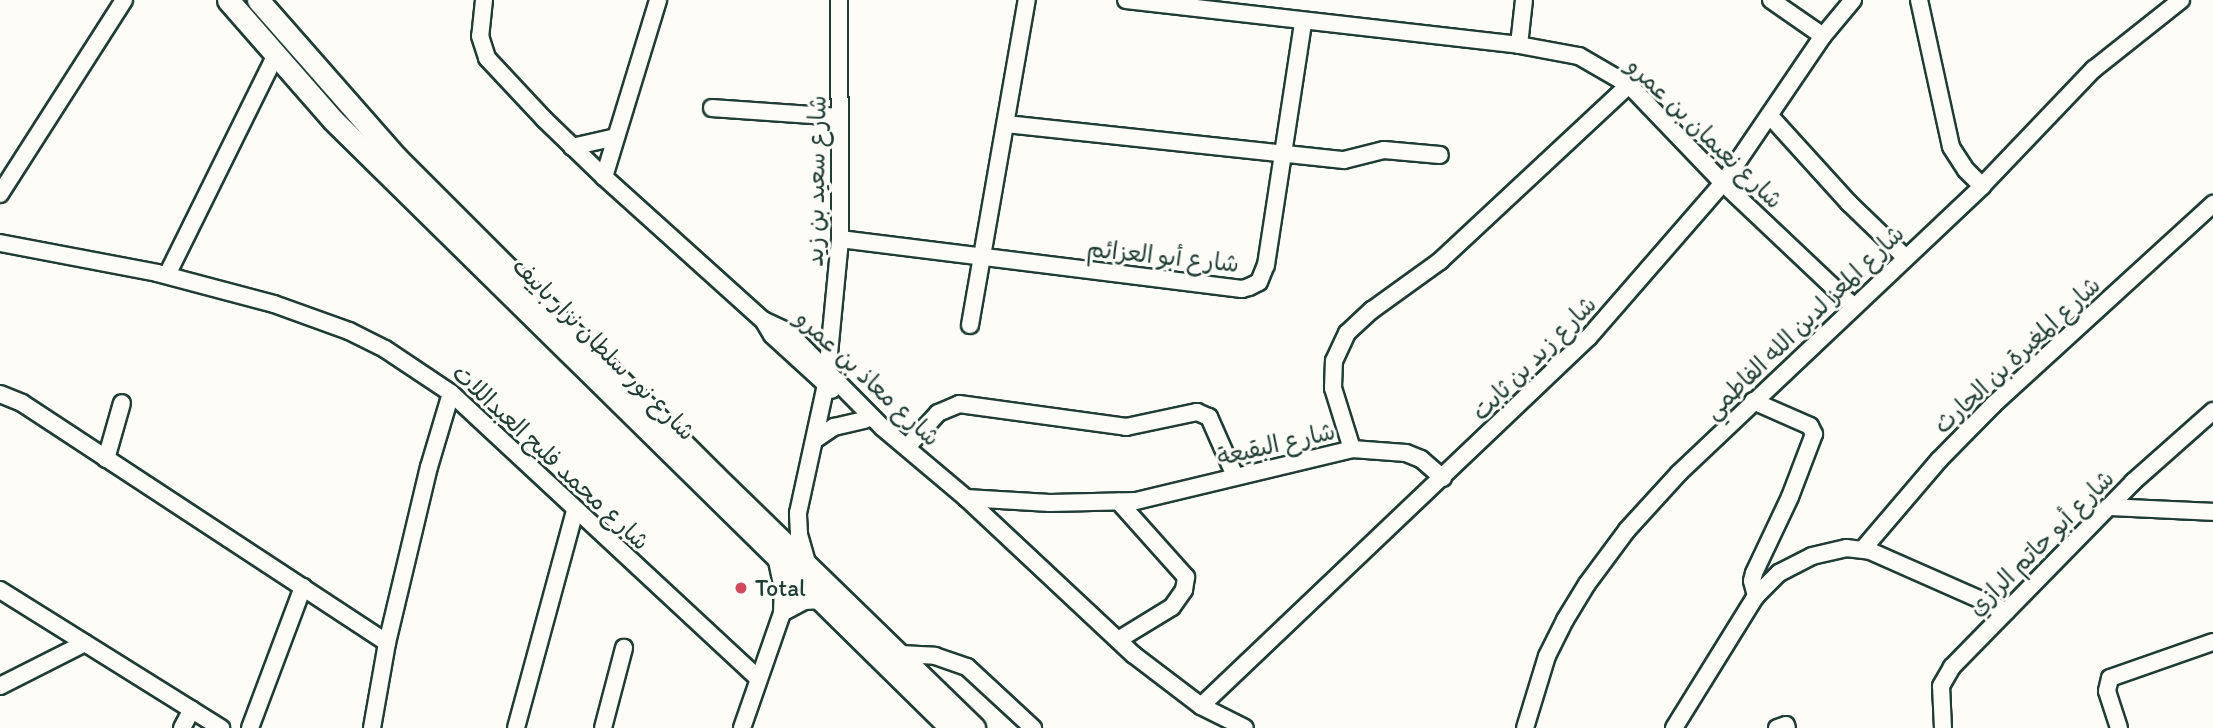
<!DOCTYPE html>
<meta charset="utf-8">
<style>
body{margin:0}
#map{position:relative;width:2213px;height:728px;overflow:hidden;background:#fdfcf7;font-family:Itim,"Playpen Sans Arabic",sans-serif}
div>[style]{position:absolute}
.roads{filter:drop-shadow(2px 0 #1f3d34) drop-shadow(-2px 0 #1f3d34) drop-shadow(0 2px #1f3d34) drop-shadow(0 -2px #1f3d34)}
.minor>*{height:16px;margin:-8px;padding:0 8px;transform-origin:8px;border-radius:8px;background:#fdfcf7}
.major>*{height:21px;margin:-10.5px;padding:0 10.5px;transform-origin:10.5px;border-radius:10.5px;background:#fdfcf7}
.dots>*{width:19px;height:19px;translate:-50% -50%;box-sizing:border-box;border:4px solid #fdfcf7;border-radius:50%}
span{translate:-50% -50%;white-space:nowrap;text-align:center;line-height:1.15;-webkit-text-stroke:6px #fdfcf7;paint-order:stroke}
.street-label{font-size:24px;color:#1f3d34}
.poi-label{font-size:24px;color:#1f3d34}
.left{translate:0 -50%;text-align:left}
</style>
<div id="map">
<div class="roads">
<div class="minor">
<div style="left:484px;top:0;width:36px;rotate:96deg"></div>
<div style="left:480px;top:36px;width:23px;rotate:72deg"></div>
<div style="left:487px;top:58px;width:83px;rotate:46.9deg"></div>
<div style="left:544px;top:119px;width:83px;rotate:44deg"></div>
<div style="left:604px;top:177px;width:214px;rotate:42deg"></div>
<div style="left:763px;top:320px;width:26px;rotate:25deg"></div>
<div style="left:787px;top:331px;width:136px;rotate:45.3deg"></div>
<div style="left:883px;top:428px;width:109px;rotate:40.1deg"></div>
<div style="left:966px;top:498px;width:230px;rotate:43.1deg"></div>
<div style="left:1134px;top:655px;width:84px;rotate:37.3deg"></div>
<div style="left:1201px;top:706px;width:49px;rotate:26.6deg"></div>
<div style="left:1126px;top:0;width:396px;rotate:6.5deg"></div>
<div style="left:1519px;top:45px;width:61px;rotate:10.4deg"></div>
<div style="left:1579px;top:56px;width:58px;rotate:30.1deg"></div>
<div style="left:1629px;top:85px;width:136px;rotate:46.2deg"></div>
<div style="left:1723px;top:183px;width:178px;rotate:43.4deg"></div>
<div style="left:1771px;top:0;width:63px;rotate:34.7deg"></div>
<div style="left:1919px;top:0;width:150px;rotate:77.7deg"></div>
<div style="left:1951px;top:147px;width:27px;rotate:57deg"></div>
<div style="left:1966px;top:170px;width:23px;rotate:45deg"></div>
<div style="left:1519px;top:45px;width:45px;rotate:-83.7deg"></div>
<div style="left:712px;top:108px;width:128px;rotate:4deg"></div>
<div style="left:1770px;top:116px;width:118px;rotate:47.8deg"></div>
<div style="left:1849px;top:203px;width:78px;rotate:44deg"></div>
<div style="left:1006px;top:124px;width:340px;rotate:6.1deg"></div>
<div style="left:1344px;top:160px;width:41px;rotate:-14deg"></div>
<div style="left:1384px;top:150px;width:56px;rotate:5.1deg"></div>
<div style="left:572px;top:147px;width:45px;rotate:-12.8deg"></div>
<div style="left:604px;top:177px;width:185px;rotate:-73deg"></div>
<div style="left:0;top:194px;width:230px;rotate:-57.4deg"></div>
<div style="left:840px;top:239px;width:405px;rotate:7.1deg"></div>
<div style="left:1242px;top:289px;width:7px;rotate:-16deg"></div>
<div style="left:1249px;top:287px;width:11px;rotate:-27deg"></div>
<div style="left:1259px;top:282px;width:18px;rotate:-68deg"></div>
<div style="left:1266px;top:265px;width:246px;rotate:-81.3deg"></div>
<div style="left:0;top:243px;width:160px;rotate:10.8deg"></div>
<div style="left:157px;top:273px;width:121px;rotate:14.8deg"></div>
<div style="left:274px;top:304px;width:80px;rotate:19.8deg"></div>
<div style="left:349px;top:331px;width:40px;rotate:26.6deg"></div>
<div style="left:385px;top:349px;width:79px;rotate:33.7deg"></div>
<div style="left:451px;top:393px;width:420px;rotate:42.9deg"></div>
<div style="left:167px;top:275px;width:244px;rotate:-63.7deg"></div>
<div style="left:763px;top:320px;width:17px;rotate:59deg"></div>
<div style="left:772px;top:335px;width:81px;rotate:42.5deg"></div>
<div style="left:970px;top:325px;width:330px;rotate:-80.1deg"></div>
<div style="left:0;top:394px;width:24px;rotate:22deg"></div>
<div style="left:22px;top:403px;width:437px;rotate:33.3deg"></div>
<div style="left:1753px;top:401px;width:62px;rotate:23.7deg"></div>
<div style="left:1810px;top:426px;width:9px;rotate:63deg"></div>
<div style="left:1814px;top:434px;width:67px;rotate:110.9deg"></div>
<div style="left:1790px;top:497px;width:84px;rotate:115.3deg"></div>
<div style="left:1754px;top:573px;width:8px;rotate:104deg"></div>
<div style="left:1752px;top:581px;width:16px;rotate:75deg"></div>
<div style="left:816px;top:439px;width:22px;rotate:-34deg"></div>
<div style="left:834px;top:427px;width:32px;rotate:-13deg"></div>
<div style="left:907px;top:447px;width:46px;rotate:-47.6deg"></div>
<div style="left:938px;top:413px;width:23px;rotate:-23deg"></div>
<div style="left:959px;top:404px;width:169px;rotate:7.8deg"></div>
<div style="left:1126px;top:427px;width:73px;rotate:-11.9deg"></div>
<div style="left:1197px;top:412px;width:13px;rotate:23deg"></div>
<div style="left:1209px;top:417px;width:64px;rotate:66.2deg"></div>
<div style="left:1352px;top:449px;width:54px;rotate:4.2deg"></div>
<div style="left:1406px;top:453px;width:16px;rotate:22deg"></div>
<div style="left:1421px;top:459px;width:29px;rotate:41deg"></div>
<div style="left:106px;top:459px;width:58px;rotate:-74.1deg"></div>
<div style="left:966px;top:498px;width:84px;rotate:3.4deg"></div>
<div style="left:1050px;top:503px;width:86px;rotate:-1.3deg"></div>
<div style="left:1136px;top:501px;width:222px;rotate:-13.5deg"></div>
<div style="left:1352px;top:449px;width:64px;rotate:-107.3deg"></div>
<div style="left:1333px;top:388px;width:27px;rotate:-88deg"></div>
<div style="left:1334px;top:361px;width:31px;rotate:-65deg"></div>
<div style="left:1347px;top:333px;width:34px;rotate:-43deg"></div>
<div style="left:1372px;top:310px;width:84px;rotate:-35.8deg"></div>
<div style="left:1440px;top:261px;width:258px;rotate:-43deg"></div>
<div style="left:2108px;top:507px;width:105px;rotate:2.7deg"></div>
<div style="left:1863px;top:549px;width:117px;rotate:-49.5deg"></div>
<div style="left:1939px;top:460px;width:78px;rotate:-45.5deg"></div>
<div style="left:1994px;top:404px;width:297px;rotate:-42.4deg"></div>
<div style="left:808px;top:566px;width:33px;rotate:-106deg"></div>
<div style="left:799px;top:534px;width:21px;rotate:-93deg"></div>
<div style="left:798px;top:513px;width:131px;rotate:-77.7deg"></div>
<div style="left:826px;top:385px;width:147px;rotate:-84.5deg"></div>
<div style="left:840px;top:239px;width:239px;rotate:-90.2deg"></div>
<div style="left:0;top:590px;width:261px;rotate:32deg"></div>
<div style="left:782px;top:613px;width:26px;rotate:-28deg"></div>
<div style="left:805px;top:601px;width:17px;rotate:-3deg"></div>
<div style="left:1118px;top:640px;width:63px;rotate:-31.4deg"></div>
<div style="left:1172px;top:607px;width:21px;rotate:-55deg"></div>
<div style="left:1184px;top:590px;width:13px;rotate:-81deg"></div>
<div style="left:1186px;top:577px;width:101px;rotate:-131.8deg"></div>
<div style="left:900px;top:654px;width:35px;rotate:3deg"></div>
<div style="left:935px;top:656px;width:34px;rotate:19deg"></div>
<div style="left:967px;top:667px;width:90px;rotate:42.7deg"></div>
<div style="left:0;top:686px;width:95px;rotate:-26.8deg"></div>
<div style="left:1201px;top:706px;width:535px;rotate:-43.56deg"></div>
<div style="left:1589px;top:337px;width:204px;rotate:-49deg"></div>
<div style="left:1723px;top:183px;width:178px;rotate:-55.8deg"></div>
<div style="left:1823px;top:36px;width:47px;rotate:-50.2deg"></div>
<div style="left:182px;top:728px;width:21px;rotate:-62deg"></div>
<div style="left:250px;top:728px;width:151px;rotate:-69.4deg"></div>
<div style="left:372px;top:728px;width:86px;rotate:-80deg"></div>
<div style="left:387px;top:643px;width:181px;rotate:-76.6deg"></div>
<div style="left:429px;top:467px;width:77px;rotate:-73.4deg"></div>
<div style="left:516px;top:728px;width:225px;rotate:-74.8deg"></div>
<div style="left:603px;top:728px;width:83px;rotate:-75.3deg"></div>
<div style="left:742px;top:728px;width:122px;rotate:-70.8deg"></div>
<div style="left:782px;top:613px;width:24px;rotate:-88deg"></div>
<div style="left:783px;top:589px;width:34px;rotate:-102deg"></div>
<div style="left:1525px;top:728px;width:75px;rotate:-73deg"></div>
<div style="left:1547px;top:656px;width:40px;rotate:-63.4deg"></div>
<div style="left:1565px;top:620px;width:42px;rotate:-58.6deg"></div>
<div style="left:1587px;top:584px;width:67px;rotate:-53.5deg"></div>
<div style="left:1627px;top:530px;width:77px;rotate:-47.6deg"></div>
<div style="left:1679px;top:473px;width:417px;rotate:-43.4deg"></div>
<div style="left:1982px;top:186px;width:162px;rotate:-46.3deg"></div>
<div style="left:2094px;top:69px;width:111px;rotate:-38.4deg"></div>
<div style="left:1674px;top:728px;width:155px;rotate:-58.2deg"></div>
<div style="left:1756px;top:596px;width:33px;rotate:-45deg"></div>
<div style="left:1779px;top:573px;width:37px;rotate:-27deg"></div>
<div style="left:1812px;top:556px;width:35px;rotate:-13deg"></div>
<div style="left:1846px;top:548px;width:24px;rotate:7deg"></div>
<div style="left:1870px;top:551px;width:149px;rotate:23.8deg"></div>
<div style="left:1777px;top:728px;width:9px;rotate:-18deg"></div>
<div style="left:1786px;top:725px;width:3px;rotate:72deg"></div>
<div style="left:1943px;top:728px;width:42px;rotate:-92.7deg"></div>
<div style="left:1941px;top:686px;width:22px;rotate:-60deg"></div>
<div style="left:1952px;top:667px;width:259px;rotate:-45.6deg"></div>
<div style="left:2133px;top:482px;width:107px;rotate:-41.6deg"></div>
<div style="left:2119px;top:728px;width:39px;rotate:-108deg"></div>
<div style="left:2107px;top:691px;width:13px;rotate:-77deg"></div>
<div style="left:2110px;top:678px;width:109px;rotate:-19.3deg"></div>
</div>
<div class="major">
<div style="left:228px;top:0;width:159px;rotate:48.8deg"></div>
<div style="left:333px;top:120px;width:867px;rotate:44.53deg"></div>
<div style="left:258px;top:0;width:209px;rotate:48.7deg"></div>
<div style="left:396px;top:157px;width:450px;rotate:45deg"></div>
<div style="left:714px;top:475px;width:363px;rotate:44.2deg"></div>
</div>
</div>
<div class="dots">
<div style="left:741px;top:588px;background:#d1495b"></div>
</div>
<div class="street-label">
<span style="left:1705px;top:133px;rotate:44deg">شارع نعيمان بن عمرو</span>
<span style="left:816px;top:181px;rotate:-89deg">شارع سعيد بن زيد</span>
<span style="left:1163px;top:256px;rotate:6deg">شارع أبو العزائم</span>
<span style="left:1804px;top:322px;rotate:-44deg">شارع المعز لدين الله الفاطمي</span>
<span style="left:604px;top:349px;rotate:45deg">شارع نور سلطان نزار باييف</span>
<span style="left:2017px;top:355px;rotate:-43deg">شارع المغيرة بن الحارث</span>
<span style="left:1534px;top:358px;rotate:-45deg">شارع زيد بن ثابت</span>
<span style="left:868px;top:378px;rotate:43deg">شارع معاذ بن عمرو</span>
<span style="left:1276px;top:444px;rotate:-13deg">شارع البقيعة</span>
<span style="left:551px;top:457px;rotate:43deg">شارع محمد فليح العبداللات</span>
<span style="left:2041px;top:543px;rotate:-45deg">شارع أبو حاتم الرازي</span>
</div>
<div class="poi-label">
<span class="left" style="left:755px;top:588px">Total</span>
</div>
</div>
